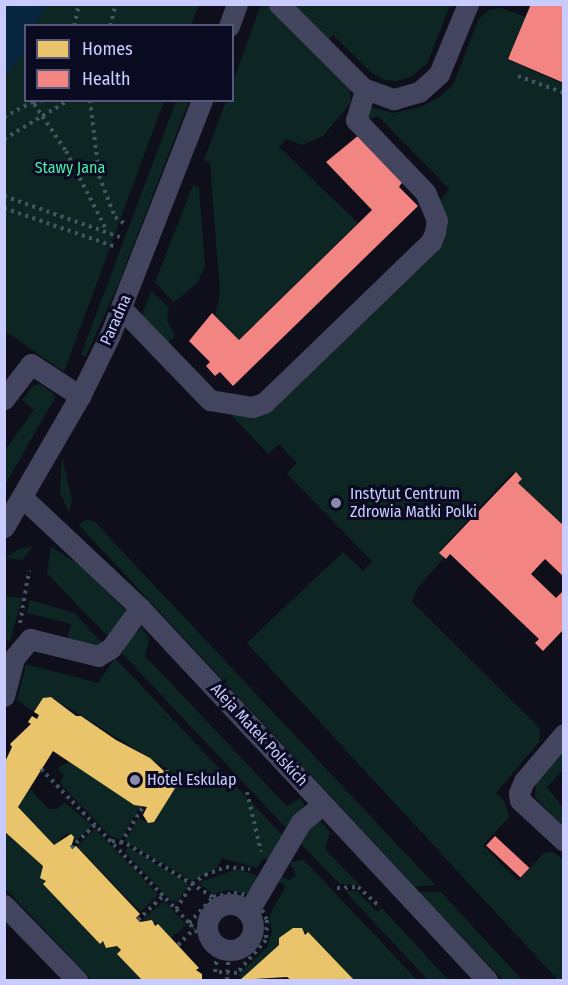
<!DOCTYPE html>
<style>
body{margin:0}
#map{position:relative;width:568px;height:985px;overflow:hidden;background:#0f0f1b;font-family:"Fira Sans Condensed",sans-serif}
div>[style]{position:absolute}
.green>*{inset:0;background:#0d2623;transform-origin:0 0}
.water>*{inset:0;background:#07253f}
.homes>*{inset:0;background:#e9c46a}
.health>*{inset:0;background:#f28482;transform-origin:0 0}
.path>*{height:4px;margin-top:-2px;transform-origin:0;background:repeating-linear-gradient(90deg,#415660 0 3px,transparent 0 7.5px)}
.minor>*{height:21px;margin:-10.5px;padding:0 10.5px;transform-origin:10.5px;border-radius:10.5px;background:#42455d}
.minor>.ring{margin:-10.5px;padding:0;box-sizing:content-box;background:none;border:21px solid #42455d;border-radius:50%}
.dots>*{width:16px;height:16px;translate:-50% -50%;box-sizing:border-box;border:3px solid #0a0a20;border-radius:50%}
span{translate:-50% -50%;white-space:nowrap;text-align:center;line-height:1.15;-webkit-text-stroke:6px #0a0a20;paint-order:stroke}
.park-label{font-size:16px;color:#49eba7}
.street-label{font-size:16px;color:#c9ccff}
.poi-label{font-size:16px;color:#c9ccff}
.left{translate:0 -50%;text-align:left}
.frame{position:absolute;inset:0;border:6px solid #c9ccff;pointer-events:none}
.legend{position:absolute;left:24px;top:24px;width:210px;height:78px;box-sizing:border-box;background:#0a0a20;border:2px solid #565879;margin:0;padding:8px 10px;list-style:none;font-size:18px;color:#c9ccff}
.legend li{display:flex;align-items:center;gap:12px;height:30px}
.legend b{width:30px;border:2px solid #565879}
</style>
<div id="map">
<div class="green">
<div style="clip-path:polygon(4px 5px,199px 5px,191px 25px,26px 26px,26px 100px,164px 101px,64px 372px,5px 331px)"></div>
<div style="clip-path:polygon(270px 5px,349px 88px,351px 102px,323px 136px,302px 145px,286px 139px,279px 147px,358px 223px,239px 339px,215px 315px,220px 293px,210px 164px,204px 160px,226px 101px,232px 100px,233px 82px,260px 7px)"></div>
<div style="clip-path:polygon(291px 5px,450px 5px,427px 64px,410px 77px,396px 81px,384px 80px,372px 73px,333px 35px,328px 40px)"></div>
<div style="clip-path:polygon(501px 8px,526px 17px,513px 54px,509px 53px,507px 59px,563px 84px,563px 525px,518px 483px,523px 479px,513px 472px,440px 550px,444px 558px,418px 587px,412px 602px,540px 728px,539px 742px,496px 793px,505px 802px,509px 817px,483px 845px,518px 881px,544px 853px,553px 852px,563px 859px,563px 980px,558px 980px,247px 643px,343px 552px,363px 571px,372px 561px,287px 474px,297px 463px,279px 444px,268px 454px,225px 408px,242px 412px,426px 258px,441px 199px,449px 189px,378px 116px,366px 120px,366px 106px,393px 113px,421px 107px,441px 96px,453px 85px,478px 20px,488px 10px)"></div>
<div style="clip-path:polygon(176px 101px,189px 101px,118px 285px,86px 356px,81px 355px)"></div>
<div style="clip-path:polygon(193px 185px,199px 188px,205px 267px,197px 283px,174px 302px,155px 282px)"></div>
<div style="clip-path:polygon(151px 291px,169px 308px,167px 320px,175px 336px,166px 345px,141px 318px)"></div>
<div style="clip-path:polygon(40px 384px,56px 396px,5px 485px,5px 450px,34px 410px,22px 400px,33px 386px)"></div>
<div style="clip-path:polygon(62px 457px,72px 500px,69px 512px,60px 493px)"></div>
<div style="clip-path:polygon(85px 520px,94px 521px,435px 885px,415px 887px,79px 525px)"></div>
<div style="clip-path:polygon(33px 546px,22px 560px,5px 558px,19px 549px)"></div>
<div style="clip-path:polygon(51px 547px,82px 566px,126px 611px,109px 638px,47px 573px)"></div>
<div style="clip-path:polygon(5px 596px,22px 598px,10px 641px,5px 640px)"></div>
<div style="clip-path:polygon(30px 600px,74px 613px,105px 646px,99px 649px,67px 640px,71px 624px,27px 613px)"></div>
<div style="clip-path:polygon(142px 627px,149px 639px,145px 656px,287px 806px,300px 798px,304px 804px,288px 830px,120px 651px)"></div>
<div style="clip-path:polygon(115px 658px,284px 837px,269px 860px,263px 859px,257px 868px,222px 858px,217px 868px,192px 881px,125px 841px,139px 818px,148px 823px,176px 785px,175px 781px,167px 779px,169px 770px,51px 697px,43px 699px,34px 712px,17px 700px,26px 664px,98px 683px)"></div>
<div style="clip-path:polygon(563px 747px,563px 770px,547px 787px,563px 808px,563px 827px,535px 797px,536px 783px)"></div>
<div style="clip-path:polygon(70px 761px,141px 806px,120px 840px,109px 835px,60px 783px,64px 776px,58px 768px)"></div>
<div style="clip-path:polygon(29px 788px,48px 809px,57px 809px,64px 802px,93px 826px,74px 842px,71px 834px,66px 834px,54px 845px,18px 807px)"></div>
<div style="clip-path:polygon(321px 821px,330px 832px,325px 849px,360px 885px,340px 884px,298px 841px,307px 828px)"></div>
<div style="left:95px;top:829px;width:91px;height:25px;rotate:46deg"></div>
<div style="clip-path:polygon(4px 831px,43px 866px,40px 877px,46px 881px,44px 884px,100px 944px,103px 941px,107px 948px,117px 946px,121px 950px,118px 954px,142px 980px,92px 980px,5px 888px)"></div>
<div style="clip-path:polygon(128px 847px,189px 884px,177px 902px,171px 901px,125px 852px)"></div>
<div style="clip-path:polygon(304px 860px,417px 980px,354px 980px,308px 933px,294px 928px,279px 938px,279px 945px,242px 979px,238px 975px,267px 947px,272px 931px,269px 916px,286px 886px,274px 880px,276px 875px,290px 880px,296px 875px,289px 862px)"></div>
<div style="clip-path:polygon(237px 869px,259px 876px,247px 894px,228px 890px,214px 894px,198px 883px)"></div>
<div style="clip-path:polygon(345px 891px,357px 891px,377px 912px,382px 908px,448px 980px,428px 980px)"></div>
<div style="clip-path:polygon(419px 892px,441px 892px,522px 980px,503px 980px)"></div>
<div style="clip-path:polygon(164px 901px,186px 925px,171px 938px,151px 920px,143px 919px)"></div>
</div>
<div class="water">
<div style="clip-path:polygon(5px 4px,46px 5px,36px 25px,26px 26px,25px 51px,5px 77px)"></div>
</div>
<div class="homes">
<div style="clip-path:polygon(51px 697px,76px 716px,81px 716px,116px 740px,150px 758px,164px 771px,169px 770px,167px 779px,175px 781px,177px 785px,154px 822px,148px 823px,143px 815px,147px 807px,134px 805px,53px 751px,18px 807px,54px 845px,71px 834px,74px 837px,71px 848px,76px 846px,140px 914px,136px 918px,140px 922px,152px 920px,155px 926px,158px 924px,199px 968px,196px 970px,202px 974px,202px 980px,142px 980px,117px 954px,121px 950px,117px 946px,106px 948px,103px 941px,100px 944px,43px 884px,46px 881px,40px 878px,43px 866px,4px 831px,4px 764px,12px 747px,10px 744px,31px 724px,28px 722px,32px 716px,37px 719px,39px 715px,34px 712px,43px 698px)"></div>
<div style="clip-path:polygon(293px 928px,302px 928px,305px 935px,308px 932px,354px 980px,291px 980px,287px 977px,240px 980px,279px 945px,279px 938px)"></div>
</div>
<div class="health">
<div style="clip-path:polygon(531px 4px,564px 4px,564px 83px,508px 59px)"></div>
<div style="clip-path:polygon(359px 135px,403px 181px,399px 187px,418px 206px,233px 386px,220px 372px,215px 376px,206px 366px,210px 362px,189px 341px,212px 313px,239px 340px,372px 210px,326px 162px)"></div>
<div style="clip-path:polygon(516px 472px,522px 479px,518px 483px,564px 526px,564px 577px,545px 559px,531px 574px,556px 598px,564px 590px,564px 629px,543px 651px,535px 643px,539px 639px,450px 554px,446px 559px,439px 553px)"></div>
<div style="left:495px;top:836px;width:47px;height:13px;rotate:43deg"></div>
</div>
<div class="path">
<div style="left:74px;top:26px;width:23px;rotate:-77deg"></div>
<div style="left:110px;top:26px;width:23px;rotate:-75deg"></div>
<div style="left:518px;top:76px;width:49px;rotate:20.3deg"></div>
<div style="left:43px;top:100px;width:10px;rotate:156deg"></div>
<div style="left:34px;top:104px;width:57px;rotate:55.8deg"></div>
<div style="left:66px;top:151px;width:90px;rotate:62.9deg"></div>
<div style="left:90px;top:100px;width:77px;rotate:83.2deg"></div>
<div style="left:99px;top:176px;width:44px;rotate:68.7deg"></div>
<div style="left:115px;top:217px;width:12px;rotate:35deg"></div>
<div style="left:4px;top:117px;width:36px;rotate:-28deg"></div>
<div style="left:4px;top:139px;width:76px;rotate:-31deg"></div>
<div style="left:4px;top:196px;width:123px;rotate:19.5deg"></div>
<div style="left:4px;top:208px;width:119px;rotate:19.2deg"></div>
<div style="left:20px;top:623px;width:53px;rotate:-80.2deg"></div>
<div style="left:41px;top:769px;width:214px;rotate:46.1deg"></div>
<div style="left:247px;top:792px;width:61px;rotate:76.7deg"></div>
<div style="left:112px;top:841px;width:15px;rotate:11deg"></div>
<div style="left:127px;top:844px;width:101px;rotate:31.6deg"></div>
<div style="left:121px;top:843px;width:44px;rotate:-58.8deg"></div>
<div style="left:71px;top:848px;width:33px;rotate:-44deg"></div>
<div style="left:337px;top:888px;width:21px;rotate:-3deg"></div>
<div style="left:358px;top:887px;width:28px;rotate:42deg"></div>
<div style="left:234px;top:893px;width:13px;rotate:9deg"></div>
<div style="left:247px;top:895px;width:21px;rotate:45deg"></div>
<div style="left:262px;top:910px;width:11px;rotate:63deg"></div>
<div style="left:267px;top:920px;width:20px;rotate:93deg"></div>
<div style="left:266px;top:940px;width:44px;rotate:131.3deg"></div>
<div style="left:237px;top:973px;width:22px;rotate:-177deg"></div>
<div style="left:215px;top:972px;width:17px;rotate:-83deg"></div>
<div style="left:217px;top:955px;width:43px;rotate:-131.2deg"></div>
<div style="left:189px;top:923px;width:35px;rotate:-47deg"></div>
<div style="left:213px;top:897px;width:21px;rotate:-11deg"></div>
<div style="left:176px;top:909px;width:30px;rotate:-57deg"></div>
<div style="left:192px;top:884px;width:16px;rotate:-35deg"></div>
<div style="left:205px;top:875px;width:22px;rotate:-21deg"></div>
<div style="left:226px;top:867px;width:24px;rotate:5deg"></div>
<div style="left:138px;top:920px;width:35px;rotate:-44deg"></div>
<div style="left:178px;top:945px;width:23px;rotate:-45deg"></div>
<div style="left:227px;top:980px;width:30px;rotate:-86deg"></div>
</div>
<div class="minor">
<div style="left:279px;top:4px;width:119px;rotate:45deg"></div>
<div style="left:363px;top:88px;width:33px;rotate:20deg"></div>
<div style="left:394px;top:99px;width:26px;rotate:-16deg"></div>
<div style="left:419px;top:92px;width:27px;rotate:-42deg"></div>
<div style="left:439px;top:74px;width:76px;rotate:-67.5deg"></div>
<div style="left:229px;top:26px;width:23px;rotate:-70deg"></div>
<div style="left:122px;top:309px;width:127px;rotate:46deg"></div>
<div style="left:210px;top:400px;width:43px;rotate:9.5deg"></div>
<div style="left:252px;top:407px;width:13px;rotate:-18deg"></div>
<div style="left:264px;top:403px;width:232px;rotate:-44deg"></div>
<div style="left:431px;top:242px;width:11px;rotate:-68deg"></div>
<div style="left:435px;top:232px;width:12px;rotate:-81deg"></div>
<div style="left:437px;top:220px;width:30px;rotate:-113deg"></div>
<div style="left:425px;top:192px;width:100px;rotate:-133.8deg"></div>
<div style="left:356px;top:120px;width:31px;rotate:-73deg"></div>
<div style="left:4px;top:399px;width:44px;rotate:-52.4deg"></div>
<div style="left:31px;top:364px;width:59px;rotate:33.1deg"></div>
<div style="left:23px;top:498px;width:161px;rotate:43.2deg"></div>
<div style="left:140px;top:608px;width:509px;rotate:46.99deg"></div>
<div style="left:4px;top:527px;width:151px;rotate:-59.9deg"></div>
<div style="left:80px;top:396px;width:68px;rotate:-63.8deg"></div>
<div style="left:110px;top:335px;width:252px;rotate:-68.6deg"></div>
<div style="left:4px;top:696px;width:39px;rotate:-75deg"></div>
<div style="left:14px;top:658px;width:25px;rotate:-50deg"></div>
<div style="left:30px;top:639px;width:70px;rotate:14deg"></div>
<div style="left:98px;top:656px;width:15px;rotate:-32deg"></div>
<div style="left:111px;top:648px;width:49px;rotate:-54.1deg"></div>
<div style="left:564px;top:734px;width:62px;rotate:130.4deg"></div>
<div style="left:524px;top:781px;width:13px;rotate:113deg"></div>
<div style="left:519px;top:793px;width:7px;rotate:82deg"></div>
<div style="left:520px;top:800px;width:60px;rotate:43deg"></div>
<div class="ring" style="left:207px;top:904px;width:25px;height:25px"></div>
<div style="left:4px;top:905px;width:105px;rotate:45.8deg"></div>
<div style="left:248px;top:912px;width:104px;rotate:-59.5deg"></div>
<div style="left:301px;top:822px;width:28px;rotate:-39deg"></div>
</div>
<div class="dots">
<div style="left:336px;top:503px;background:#888aaf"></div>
<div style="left:135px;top:780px;background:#888aaf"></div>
</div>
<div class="park-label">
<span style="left:70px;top:168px">Stawy Jana</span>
</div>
<div class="street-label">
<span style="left:116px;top:320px;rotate:-66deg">Paradna</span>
<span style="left:259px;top:735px;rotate:47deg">Aleja Matek Polskich</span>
</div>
<div class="poi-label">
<span class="left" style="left:350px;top:503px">Instytut Centrum<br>Zdrowia Matki Polki</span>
<span class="left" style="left:147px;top:780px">Hotel Eskulap</span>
</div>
<div class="frame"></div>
<ul class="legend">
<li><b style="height:16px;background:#e9c46a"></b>Homes</li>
<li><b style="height:16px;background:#f28482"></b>Health</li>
</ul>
</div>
